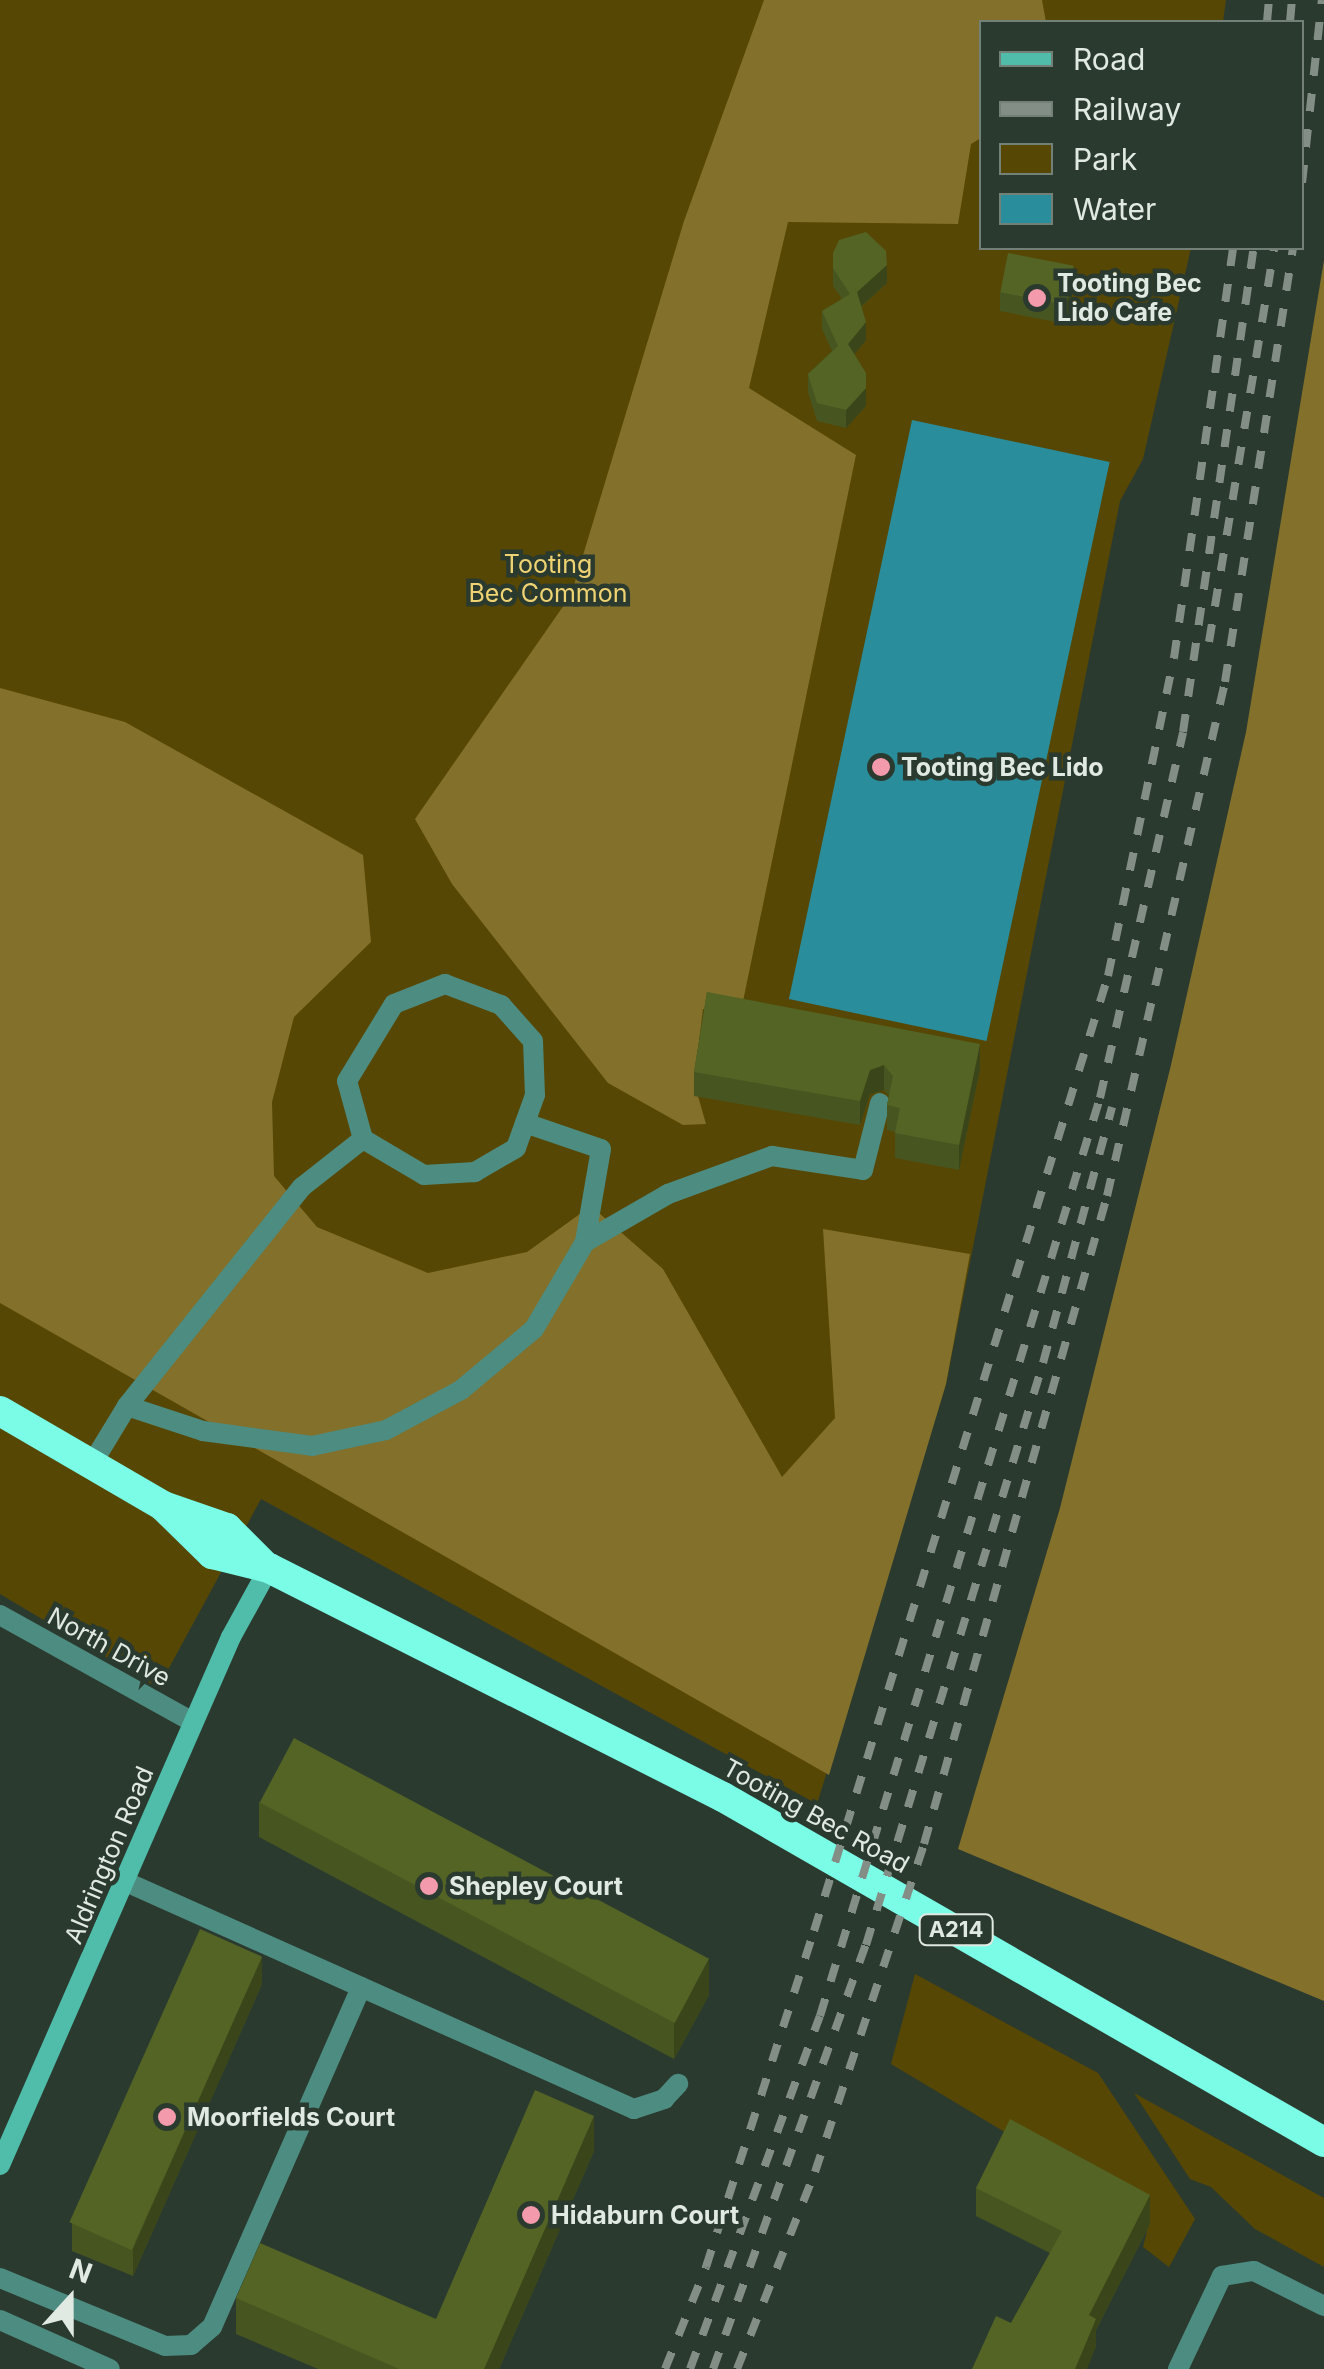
<!DOCTYPE html>
<style>
body{margin:0}
#map{position:relative;width:1324px;height:2369px;overflow:hidden;background:#2b3a2f;font-family:Inter,sans-serif}
div>[style]{position:absolute}
.green>*{inset:0;background:#574704}
.forest>*{inset:0;background:#82702b}
.water>*{inset:0;background:#2a8d9c;transform-origin:0 0}
.lane>*{height:20px;margin:-10px;padding:0 10px;transform-origin:10px;border-radius:10px;background:#4d8c80}
.street>*{height:20px;margin:-10px;padding:0 10px;transform-origin:10px;border-radius:10px;background:#4d8c80}
.secondary>*{height:20px;margin:-10px;padding:0 10px;transform-origin:10px;border-radius:10px;background:#50bcaa}
.highway>*{height:30px;margin:-15px;padding:0 15px;transform-origin:15px;border-radius:15px;background:#7bfce6}
.rail>*{height:8px;margin-top:-4px;transform-origin:0;background:repeating-linear-gradient(90deg,#838f86 0 18px,transparent 0 36px)}
.wall>*{inset:0;background:#475620}
.shaded-wall>*{inset:0;background:#3a461a}
.building>*{inset:0;background:#536425;transform-origin:0 0}
.dots>*{width:28px;height:28px;translate:-50% -50%;box-sizing:border-box;border:5px solid #2b3a2f;border-radius:50%}
span{translate:-50% -50%;white-space:nowrap;text-align:center;line-height:1.15;-webkit-text-stroke:9px #2b3a2f;paint-order:stroke}
.shield-label span{padding:2px 8px;background:#2b3a2f;border:2px solid;border-radius:8px;-webkit-text-stroke-width:0}
.shield-label{font-size:22px;color:#e0eae2;font-weight:700}
.poi-label{font-size:25px;color:#e0eae2;font-weight:700}
.left{translate:0 -50%;text-align:left}
.park-label{font-size:25px;color:#efd373}
.street-label{font-size:25px;color:#e0eae2}
.legend{position:absolute;left:979px;top:20px;width:325px;height:230px;box-sizing:border-box;background:#2b3a2f;border:2px solid #738077;margin:0;padding:12px 18px;list-style:none;font-size:30px;color:#e0eae2}
.legend li{display:flex;align-items:center;gap:20px;height:50px}
.legend b{width:50px;border:2px solid #738077}
.north{position:absolute;left:20px;top:2249px;width:100px;height:100px;-webkit-text-stroke:8px #2b3a2f;paint-order:stroke;rotate:21deg;font-size:28px;font-weight:700;line-height:40px;text-align:center;color:#e0eae2}
.north::after{content:'';display:block;margin:auto;width:35px;height:45px;background:#e0eae2;clip-path:polygon(50% 0,100% 100%,50% 72%,0 100%)}
</style>
<div id="map">
<div class="green">
<div style="clip-path:polygon(0 0,1226px 0,1223px 22px,982px 22px,982px 248px,1191px 248px,1143px 459px,1120px 501px,946px 1384px,817px 1804px,261px 1499px,158px 1688px,0 1594px)"></div>
<div style="clip-path:polygon(915px 1974px,1098px 2073px,1195px 2219px,1169px 2267px,1143px 2247px,1150px 2219px,891px 2064px)"></div>
<div style="clip-path:polygon(1134px 2093px,1324px 2198px,1324px 2267px,1255px 2229px,1211px 2187px,1190px 2179px)"></div>
</div>
<div class="forest">
<div style="clip-path:polygon(764px 0,1042px 0,1046px 22px,982px 22px,981px 138px,971px 144px,958px 224px,788px 222px,749px 388px,856px 455px,741px 1011px,703px 1009px,694px 1082px,706px 1124px,683px 1125px,608px 1083px,452px 884px,415px 819px,571px 595px,684px 221px)"></div>
<div style="clip-path:polygon(1324px 260px,1324px 2001px,958px 1849px,1060px 1508px,1171px 1065px,1246px 732px)"></div>
<div style="clip-path:polygon(0 688px,125px 722px,363px 855px,371px 942px,294px 1017px,272px 1102px,274px 1176px,317px 1227px,428px 1273px,527px 1252px,591px 1206px,663px 1269px,782px 1477px,835px 1418px,823px 1229px,970px 1254px,946px 1384px,829px 1775px,0 1303px)"></div>
</div>
<div class="water">
<div style="left:912px;top:420px;width:202px;height:592px;rotate:12deg"></div>
</div>
<div class="lane">
<div style="left:525px;top:1123px;width:80px;rotate:18.9deg"></div>
<div style="left:601px;top:1149px;width:94px;rotate:99.8deg"></div>
<div style="left:127px;top:1406px;width:80px;rotate:18.2deg"></div>
<div style="left:203px;top:1431px;width:110px;rotate:7.8deg"></div>
<div style="left:312px;top:1446px;width:76px;rotate:-12.2deg"></div>
<div style="left:386px;top:1430px;width:85px;rotate:-28.1deg"></div>
<div style="left:461px;top:1390px;width:95px;rotate:-39.9deg"></div>
<div style="left:534px;top:1329px;width:101px;rotate:-59.6deg"></div>
<div style="left:585px;top:1242px;width:96px;rotate:-30deg"></div>
<div style="left:668px;top:1194px;width:111px;rotate:-20.1deg"></div>
<div style="left:772px;top:1156px;width:92px;rotate:8.7deg"></div>
<div style="left:863px;top:1170px;width:69px;rotate:-75.8deg"></div>
<div style="left:93px;top:1462px;width:66px;rotate:-58.7deg"></div>
<div style="left:127px;top:1406px;width:280px;rotate:-51.4deg"></div>
<div style="left:302px;top:1187px;width:78px;rotate:-38.2deg"></div>
<div style="left:363px;top:1139px;width:60px;rotate:-105.4deg"></div>
<div style="left:347px;top:1081px;width:90px;rotate:-58.6deg"></div>
<div style="left:394px;top:1004px;width:55px;rotate:-21.4deg"></div>
<div style="left:445px;top:984px;width:60px;rotate:20.6deg"></div>
<div style="left:501px;top:1005px;width:48px;rotate:48.4deg"></div>
<div style="left:533px;top:1041px;width:54px;rotate:87.9deg"></div>
<div style="left:535px;top:1095px;width:56px;rotate:109.7deg"></div>
<div style="left:516px;top:1148px;width:48px;rotate:149.7deg"></div>
<div style="left:475px;top:1172px;width:51px;rotate:176.6deg"></div>
<div style="left:424px;top:1175px;width:71px;rotate:-149.5deg"></div>
<div style="left:361px;top:1987px;width:299px;rotate:24.1deg"></div>
<div style="left:634px;top:2109px;width:32px;rotate:-18deg"></div>
<div style="left:664px;top:2099px;width:21px;rotate:-47deg"></div>
<div style="left:0;top:2278px;width:178px;rotate:22.4deg"></div>
<div style="left:165px;top:2346px;width:26px;rotate:-2deg"></div>
<div style="left:191px;top:2345px;width:28px;rotate:-41deg"></div>
<div style="left:212px;top:2327px;width:371px;rotate:-66.3deg"></div>
<div style="left:361px;top:1987px;width:257px;rotate:-155.9deg"></div>
<div style="left:0;top:2320px;width:120px;rotate:24deg"></div>
</div>
<div class="street">
<div style="left:0;top:1615px;width:221px;rotate:29deg"></div>
<div style="left:1178px;top:2369px;width:103px;rotate:-64.7deg"></div>
<div style="left:1222px;top:2276px;width:32px;rotate:-9deg"></div>
<div style="left:1254px;top:2271px;width:78px;rotate:26.6deg"></div>
</div>
<div class="secondary">
<div style="left:0;top:2165px;width:576px;rotate:-66.37deg"></div>
<div style="left:231px;top:1637px;width:79px;rotate:-61.2deg"></div>
</div>
<div class="highway">
<div style="left:0;top:1411px;width:189px;rotate:30.2deg"></div>
<div style="left:163px;top:1506px;width:69px;rotate:44.4deg"></div>
<div style="left:212px;top:1554px;width:59px;rotate:13.8deg"></div>
<div style="left:269px;top:1568px;width:508px;rotate:26.77deg"></div>
<div style="left:723px;top:1797px;width:693px;rotate:29.86deg"></div>
<div style="left:163px;top:1506px;width:68px;rotate:19deg"></div>
<div style="left:227px;top:1528px;width:55px;rotate:45deg"></div>
</div>
<div class="rail">
<div style="left:1267px;top:22px;width:22px;rotate:-85deg"></div>
<div style="left:1290px;top:22px;width:22px;rotate:-85deg"></div>
<div style="left:1302px;top:183px;width:184px;rotate:-83.8deg"></div>
<div style="left:1209px;top:642px;width:399px;rotate:-80.6deg"></div>
<div style="left:665px;top:2369px;width:110px;rotate:-68.1deg"></div>
<div style="left:706px;top:2267px;width:353px;rotate:-72.2deg"></div>
<div style="left:814px;top:1931px;width:999px;rotate:-72.89deg"></div>
<div style="left:1108px;top:976px;width:325px;rotate:-78.3deg"></div>
<div style="left:1174px;top:658px;width:414px;rotate:-81.8deg"></div>
<div style="left:690px;top:2369px;width:376px;rotate:-69.8deg"></div>
<div style="left:820px;top:2016px;width:960px;rotate:-73.04deg"></div>
<div style="left:1100px;top:1098px;width:375px;rotate:-77.2deg"></div>
<div style="left:1183px;top:732px;width:489px;rotate:-81.7deg"></div>
<div style="left:713px;top:2369px;width:451px;rotate:-70.2deg"></div>
<div style="left:866px;top:1945px;width:608px;rotate:-73.08deg"></div>
<div style="left:1043px;top:1363px;width:265px;rotate:-74.9deg"></div>
<div style="left:737px;top:2369px;width:212px;rotate:-68.4deg"></div>
<div style="left:815px;top:2172px;width:346px;rotate:-71.6deg"></div>
<div style="left:924px;top:1844px;width:673px;rotate:-74.23deg"></div>
<div style="left:1107px;top:1196px;width:527px;rotate:-77.07deg"></div>
<div style="left:1225px;top:682px;width:439px;rotate:-81.1deg"></div>
</div>
<div class="wall">
<div style="clip-path:polygon(833px 253px,887px 283px,861px 307px,866px 340px,854px 354px,866px 406px,846px 428px,817px 421px,808px 392px,808px 374px,832px 351px,822px 329px,822px 311px,842px 299px,833px 286px)"></div>
<div style="clip-path:polygon(1074px 285px,1066px 324px,1000px 311px,1000px 292px)"></div>
<div style="clip-path:polygon(707px 992px,980px 1069px,959px 1170px,895px 1158px,895px 1132px,887px 1130px,887px 1105px,889px 1096px,884px 1090px,870px 1094px,860px 1125px,694px 1096px,694px 1072px)"></div>
<div style="clip-path:polygon(259px 1802px,709px 1995px,674px 2059px,259px 1837px)"></div>
<div style="clip-path:polygon(262px 1984px,133px 2276px,72px 2251px,72px 2223px)"></div>
<div style="clip-path:polygon(594px 2151px,499px 2369px,318px 2369px,236px 2334px,236px 2298px,436px 2319px)"></div>
<div style="clip-path:polygon(976px 2188px,1150px 2224px,1096px 2330px,1096px 2347px,1011px 2323px,1050px 2253px,976px 2216px)"></div>
</div>
<div class="shaded-wall">
<div style="clip-path:polygon(887px 265px,887px 283px,857px 310px,857px 292px)"></div>
<div style="clip-path:polygon(1074px 266px,1074px 285px,1066px 324px,1066px 305px)"></div>
<div style="clip-path:polygon(866px 322px,866px 340px,848px 362px,848px 344px)"></div>
<div style="clip-path:polygon(866px 388px,866px 406px,846px 428px,846px 410px)"></div>
<div style="clip-path:polygon(980px 1044px,980px 1069px,959px 1170px,959px 1145px)"></div>
<div style="clip-path:polygon(884px 1065px,884px 1090px,870px 1094px,860px 1125px,860px 1101px,870px 1070px)"></div>
<div style="clip-path:polygon(262px 1956px,262px 1984px,133px 2276px,133px 2249px)"></div>
<div style="clip-path:polygon(709px 1959px,709px 1995px,674px 2059px,674px 2024px)"></div>
<div style="clip-path:polygon(594px 2116px,594px 2151px,499px 2369px,484px 2369px)"></div>
<div style="clip-path:polygon(1150px 2195px,1150px 2224px,1096px 2330px,1096px 2347px,1087px 2369px,1075px 2369px,1089px 2315px)"></div>
</div>
<div class="building">
<div style="clip-path:polygon(866px 232px,886px 251px,887px 265px,857px 292px,866px 322px,848px 344px,866px 373px,866px 388px,846px 410px,817px 403px,808px 374px,838px 346px,822px 311px,850px 294px,833px 268px,833px 253px,839px 240px)"></div>
<div style="left:1008px;top:253px;width:67px;height:40px;rotate:11deg"></div>
<div style="clip-path:polygon(707px 992px,980px 1044px,959px 1145px,895px 1133px,900px 1108px,887px 1105px,893px 1076px,884px 1065px,870px 1070px,860px 1101px,694px 1072px)"></div>
<div style="left:294px;top:1738px;width:470px;height:73px;rotate:28deg"></div>
<div style="left:200px;top:1929px;width:68px;height:321px;rotate:24deg"></div>
<div style="clip-path:polygon(535px 2090px,594px 2116px,484px 2369px,399px 2369px,236px 2298px,260px 2243px,436px 2319px)"></div>
<div style="clip-path:polygon(1010px 2119px,1150px 2195px,1089px 2315px,1096px 2319px,1075px 2369px,972px 2369px,996px 2316px,1011px 2323px,1062px 2231px,976px 2188px)"></div>
</div>
<div class="dots">
<div style="left:1037px;top:298px;background:#f39aac"></div>
<div style="left:881px;top:767px;background:#f39aac"></div>
<div style="left:429px;top:1886px;background:#f39aac"></div>
<div style="left:167px;top:2117px;background:#f39aac"></div>
<div style="left:531px;top:2215px;background:#f39aac"></div>
</div>
<div class="shield-label">
<span style="left:956px;top:1930px">A214</span>
</div>
<div class="poi-label">
<span class="left" style="left:1057px;top:298px">Tooting Bec<br>Lido Cafe</span>
<span class="left" style="left:901px;top:767px">Tooting Bec Lido</span>
<span class="left" style="left:449px;top:1886px">Shepley Court</span>
<span class="left" style="left:187px;top:2117px">Moorfields Court</span>
<span class="left" style="left:551px;top:2215px">Hidaburn Court</span>
</div>
<div class="park-label">
<span style="left:548px;top:579px">Tooting<br>Bec Common</span>
</div>
<div class="street-label">
<span style="left:109px;top:1647px;rotate:29deg">North Drive</span>
<span style="left:816px;top:1816px;rotate:29deg">Tooting Bec Road</span>
<span style="left:109px;top:1855px;rotate:-67deg">Aldrington Road</span>
</div>
<ul class="legend">
<li><b style="height:12px;background:#50bcaa"></b>Road</li>
<li><b style="height:12px;background:#838f86"></b>Railway</li>
<li><b style="height:28px;background:#574704"></b>Park</li>
<li><b style="height:28px;background:#2a8d9c"></b>Water</li>
</ul>
<div class="north">N</div>
</div>
